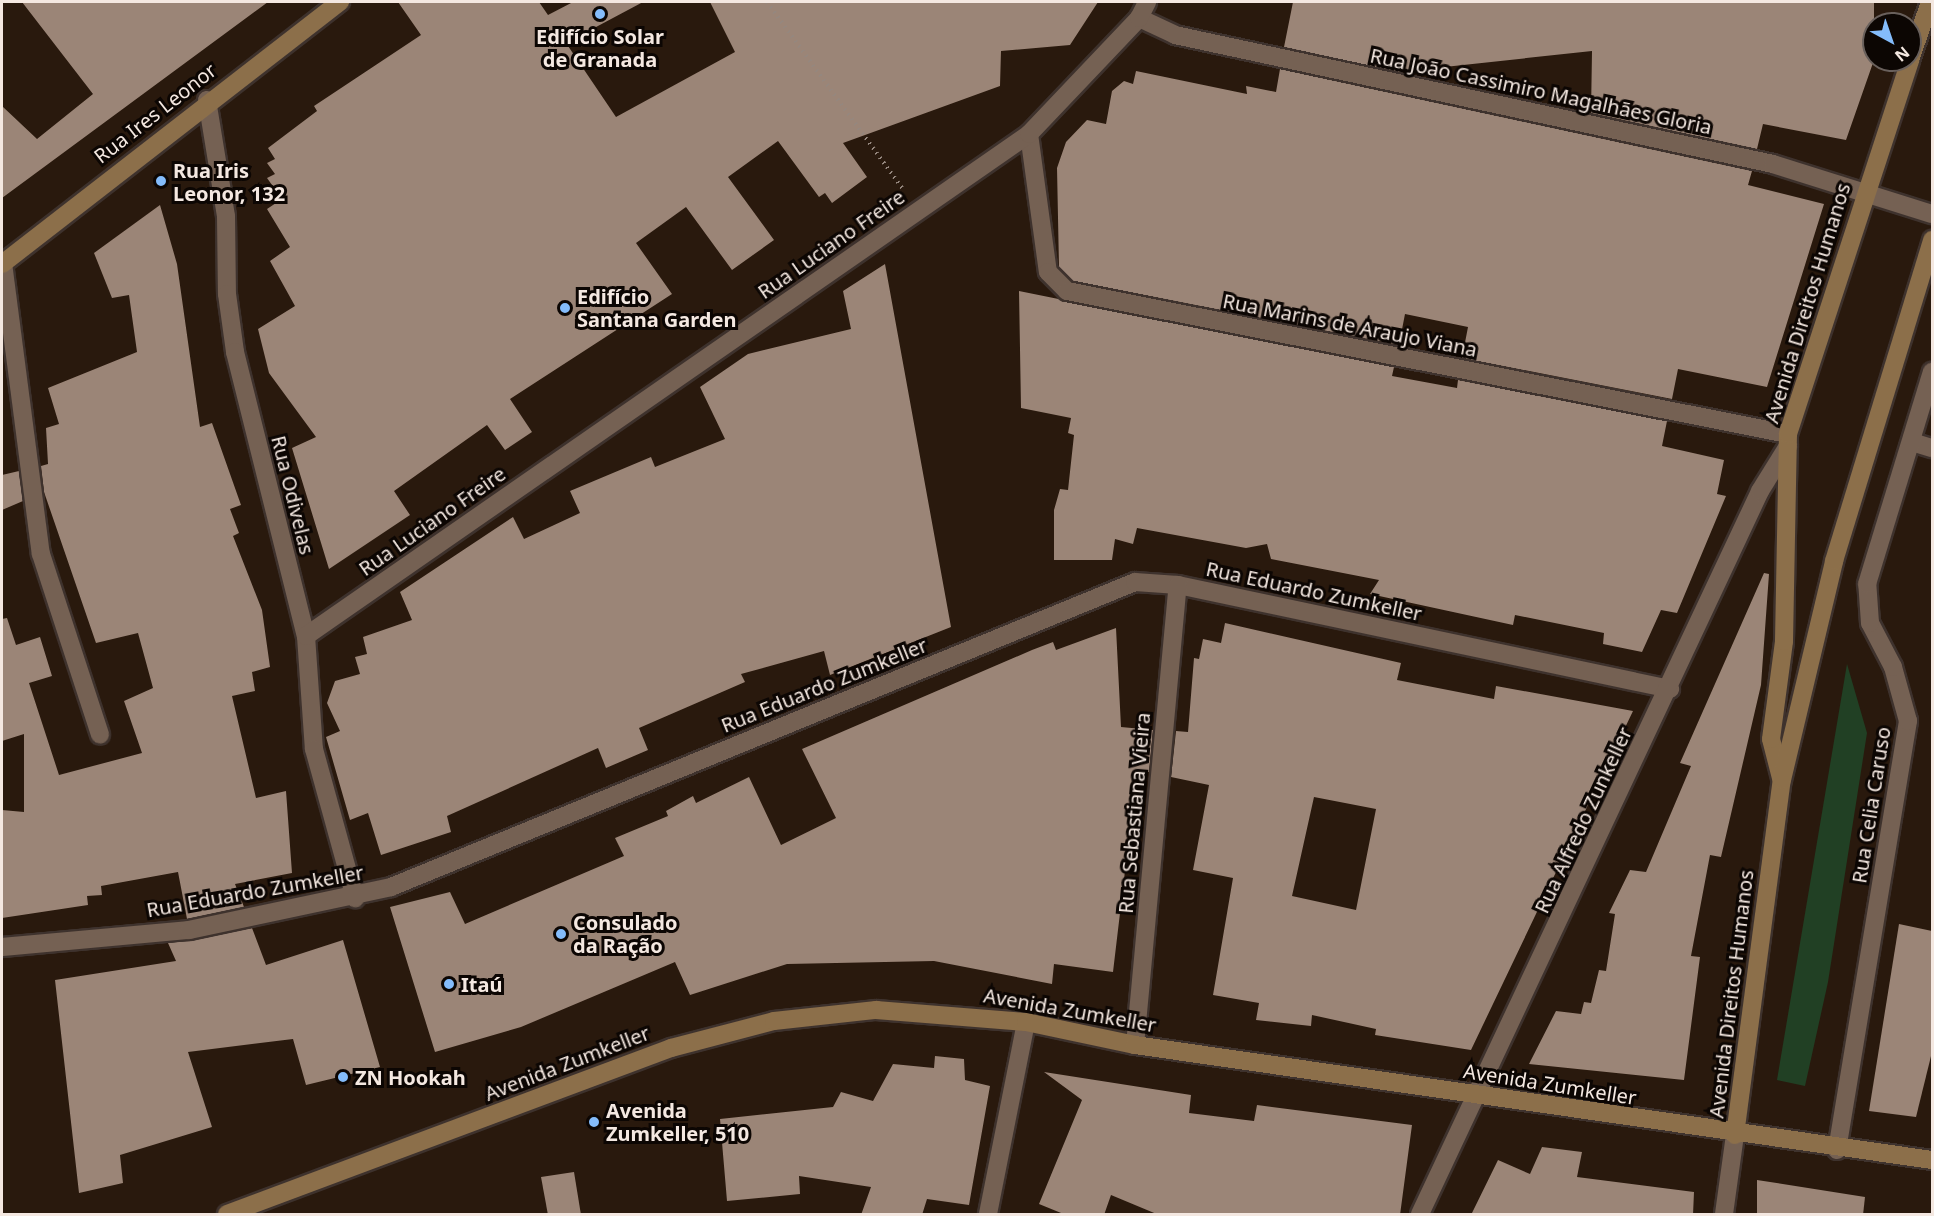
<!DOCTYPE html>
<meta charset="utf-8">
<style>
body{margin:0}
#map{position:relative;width:1934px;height:1216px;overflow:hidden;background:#29190d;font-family:"Noto Sans",sans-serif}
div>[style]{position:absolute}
.green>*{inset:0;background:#214024}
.building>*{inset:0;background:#9b8577}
.path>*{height:4px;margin-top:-2px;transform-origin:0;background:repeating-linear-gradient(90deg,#95877e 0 1.5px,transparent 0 6px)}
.roads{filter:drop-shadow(2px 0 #3e322d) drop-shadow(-2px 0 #3e322d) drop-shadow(0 2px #3e322d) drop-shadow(0 -2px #3e322d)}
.street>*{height:18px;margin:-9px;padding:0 9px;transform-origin:9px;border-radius:9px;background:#756153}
.secondary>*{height:18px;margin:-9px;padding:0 9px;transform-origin:9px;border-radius:9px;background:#8c6f4a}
.dots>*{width:16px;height:16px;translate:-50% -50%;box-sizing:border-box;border:3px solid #0c0603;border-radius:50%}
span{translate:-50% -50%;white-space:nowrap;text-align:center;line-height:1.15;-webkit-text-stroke:6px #0c0603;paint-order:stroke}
.poi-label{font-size:20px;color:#f4e8e1;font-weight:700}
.left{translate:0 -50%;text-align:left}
.street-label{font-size:20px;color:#f4e8e1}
.frame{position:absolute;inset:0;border:3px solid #f4e8e1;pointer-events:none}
.north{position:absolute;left:1862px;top:12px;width:60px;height:60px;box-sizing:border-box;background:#0c0603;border:2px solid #69605c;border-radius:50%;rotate:140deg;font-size:16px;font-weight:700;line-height:24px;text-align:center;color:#f4e8e1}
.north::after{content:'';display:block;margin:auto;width:21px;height:27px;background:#84bcfb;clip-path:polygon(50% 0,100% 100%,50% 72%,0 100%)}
</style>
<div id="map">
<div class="green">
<div style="clip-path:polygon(1847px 664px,1867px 733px,1828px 982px,1805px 1086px,1777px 1080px)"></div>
</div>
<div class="building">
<div style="clip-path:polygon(22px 2px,268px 2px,2px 198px,2px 106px,37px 139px,93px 94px)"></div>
<div style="clip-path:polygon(398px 2px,539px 2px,548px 15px,573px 2px,643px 2px,566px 43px,616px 117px,735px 52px,710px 2px,1098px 2px,1070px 45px,1001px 51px,1000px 86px,843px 143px,867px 177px,832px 203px,825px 193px,819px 197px,778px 141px,728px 177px,774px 240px,732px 270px,686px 207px,636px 243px,672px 294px,510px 399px,532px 432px,505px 450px,487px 425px,394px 491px,410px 515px,329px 569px,292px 448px,316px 437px,269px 373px,258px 329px,295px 306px,270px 261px,290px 247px,267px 209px,282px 199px,267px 178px,275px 174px,267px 163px,275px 159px,268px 148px,317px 111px,314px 106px,421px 35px)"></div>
<div style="clip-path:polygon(1293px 2px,1874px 2px,1874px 60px,1846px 140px,1763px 124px,1757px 149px,1591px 113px,1592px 51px,1398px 72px,1284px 47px)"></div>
<div style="clip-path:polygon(1280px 69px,1752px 171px,1748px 185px,1824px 204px,1767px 387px,1678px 369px,1672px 399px,1462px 358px,1468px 327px,1405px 314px,1399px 345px,1073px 281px,1059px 267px,1057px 168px,1066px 142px,1087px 120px,1106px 124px,1112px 91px,1124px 81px,1133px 84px,1136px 71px,1247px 94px,1246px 86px,1276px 92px)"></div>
<div style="clip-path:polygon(160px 205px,177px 264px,200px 427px,212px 423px,241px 505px,230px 509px,239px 533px,233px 536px,262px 610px,270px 667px,252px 672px,255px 691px,232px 696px,256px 798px,286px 791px,292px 873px,235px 884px,244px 907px,187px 919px,178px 872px,101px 886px,102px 895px,87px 896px,88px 905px,2px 918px,2px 810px,24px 812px,24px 734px,2px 741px,2px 619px,7px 618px,16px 645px,40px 637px,52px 676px,29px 683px,59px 775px,142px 753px,124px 701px,153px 688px,138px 633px,96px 643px,44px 492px,41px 466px,48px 464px,46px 428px,59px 424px,48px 388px,137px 352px,129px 295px,112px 298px,94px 253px)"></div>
<div style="clip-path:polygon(885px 264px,951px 627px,830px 675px,824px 651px,741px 674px,745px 682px,639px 728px,648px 750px,606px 768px,598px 748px,447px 816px,451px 832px,381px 855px,368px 813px,350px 820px,326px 737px,340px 731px,327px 703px,335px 681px,360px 674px,355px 657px,367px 654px,363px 637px,412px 620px,400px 592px,513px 517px,524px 539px,580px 513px,570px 491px,651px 457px,655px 467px,725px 439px,700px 387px,748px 354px,851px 329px,843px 291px)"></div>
<div style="clip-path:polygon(1019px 291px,1394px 367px,1392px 376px,1457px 388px,1458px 380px,1667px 421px,1662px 446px,1724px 460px,1717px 494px,1726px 496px,1677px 613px,1661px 610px,1642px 652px,1603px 644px,1604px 633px,1515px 615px,1513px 625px,1370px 594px,1379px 580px,1271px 559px,1267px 544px,1246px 548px,1137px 528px,1133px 544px,1115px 539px,1112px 560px,1054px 560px,1054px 510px,1060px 489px,1068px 490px,1074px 435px,1068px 433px,1071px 418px,1021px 408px)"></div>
<div style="clip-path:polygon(19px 471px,23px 501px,2px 510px,2px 475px)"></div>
<div style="clip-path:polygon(1764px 573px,1769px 574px,1761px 685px,1721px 857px,1710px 855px,1691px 956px,1700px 957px,1684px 1080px,1529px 1064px,1556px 1011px,1581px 1014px,1584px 1002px,1591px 1003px,1599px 970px,1606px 971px,1615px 914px,1609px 913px,1630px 870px,1646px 872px,1691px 766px,1680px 763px)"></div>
<div style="clip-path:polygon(evenodd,1225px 623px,1401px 663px,1397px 680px,1494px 699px,1496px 686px,1633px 711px,1471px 1050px,1375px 1035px,1376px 1029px,1312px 1015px,1311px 1026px,1256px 1020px,1259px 1003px,1213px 995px,1233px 878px,1193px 870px,1209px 785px,1171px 777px,1176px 731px,1188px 732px,1194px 658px,1199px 659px,1203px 639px,1221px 643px,1225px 623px,1314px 797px,1376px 809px,1356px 910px,1292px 896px,1314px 797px)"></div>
<div style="clip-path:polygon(1116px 628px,1121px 727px,1153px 730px,1149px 772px,1137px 770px,1113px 972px,1054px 964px,1052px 984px,934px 961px,787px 964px,690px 995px,675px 962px,521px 1027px,435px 1052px,390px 907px,450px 892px,465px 924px,624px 856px,615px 838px,668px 816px,666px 811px,693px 796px,696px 803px,749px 777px,781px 845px,836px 818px,802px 749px,1032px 650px,1053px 642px,1056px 650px)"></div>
<div style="clip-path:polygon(1899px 924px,1932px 931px,1932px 1052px,1916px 1117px,1869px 1111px)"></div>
<div style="clip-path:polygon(252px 928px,266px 965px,343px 940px,380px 1067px,306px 1085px,293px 1039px,188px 1052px,212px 1127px,120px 1155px,123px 1183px,79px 1193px,55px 980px,176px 961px,168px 943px)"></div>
<div style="clip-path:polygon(935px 1056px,964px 1059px,965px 1080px,990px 1086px,969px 1205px,927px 1199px,922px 1215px,861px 1215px,871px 1187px,799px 1176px,800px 1194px,727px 1201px,720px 1119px,833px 1107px,841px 1092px,873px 1101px,893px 1064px,934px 1068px)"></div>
<div style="clip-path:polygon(1044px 1072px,1191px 1095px,1189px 1113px,1254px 1121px,1257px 1105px,1412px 1125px,1400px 1215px,1159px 1215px,1111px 1195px,1104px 1215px,1066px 1215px,1039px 1204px,1082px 1100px)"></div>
<div style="clip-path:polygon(1542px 1147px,1582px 1152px,1577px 1177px,1694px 1192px,1693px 1215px,1471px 1215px,1498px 1160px,1530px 1174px)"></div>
<div style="clip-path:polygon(574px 1172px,581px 1215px,548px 1215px,541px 1177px)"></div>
<div style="clip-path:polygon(1757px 1180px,1865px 1197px,1863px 1215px,1757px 1215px)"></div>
</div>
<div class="path">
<div style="left:767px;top:2px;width:230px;rotate:54deg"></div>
</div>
<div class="roads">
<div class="street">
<div style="left:1139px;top:18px;width:40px;rotate:25deg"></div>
<div style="left:1175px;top:35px;width:612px;rotate:12.17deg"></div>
<div style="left:1773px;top:164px;width:167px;rotate:17.5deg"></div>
<div style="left:207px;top:100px;width:118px;rotate:80.7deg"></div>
<div style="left:226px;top:216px;width:78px;rotate:89.3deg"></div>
<div style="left:227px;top:294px;width:59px;rotate:82.1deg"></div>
<div style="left:235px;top:352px;width:293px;rotate:76deg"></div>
<div style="left:306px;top:636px;width:113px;rotate:86deg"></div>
<div style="left:314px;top:749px;width:155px;rotate:74.6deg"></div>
<div style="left:1029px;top:134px;width:139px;rotate:82.2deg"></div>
<div style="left:1048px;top:272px;width:27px;rotate:45deg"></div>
<div style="left:1067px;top:291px;width:735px;rotate:11.22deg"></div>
<div style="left:3px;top:263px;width:293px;rotate:82.6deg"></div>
<div style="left:41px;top:554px;width:190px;rotate:71.9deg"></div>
<div style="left:1912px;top:442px;width:21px;rotate:17deg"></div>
<div style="left:306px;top:636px;width:880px;rotate:-34.77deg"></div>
<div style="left:1029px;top:134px;width:160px;rotate:-46.5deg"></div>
<div style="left:1139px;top:18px;width:18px;rotate:-63deg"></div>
<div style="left:2px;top:947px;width:188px;rotate:-5.2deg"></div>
<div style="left:189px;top:930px;width:207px;rotate:-12deg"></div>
<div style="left:391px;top:887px;width:804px;rotate:-22.29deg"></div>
<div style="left:1135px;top:582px;width:43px;rotate:4deg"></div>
<div style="left:1178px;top:585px;width:503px;rotate:11.94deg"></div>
<div style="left:1135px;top:1045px;width:462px;rotate:-84.7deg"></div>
<div style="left:1837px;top:1150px;width:435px;rotate:-80.6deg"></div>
<div style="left:1908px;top:721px;width:56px;rotate:-105.5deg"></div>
<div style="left:1893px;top:667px;width:50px;rotate:-117.6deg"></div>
<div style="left:1870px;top:623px;width:39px;rotate:-94deg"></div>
<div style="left:1867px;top:584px;width:222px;rotate:-73deg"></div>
<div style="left:988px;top:1214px;width:196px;rotate:-78.8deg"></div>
<div style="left:1420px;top:1214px;width:799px;rotate:-64.81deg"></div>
<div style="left:1760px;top:491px;width:53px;rotate:-58.1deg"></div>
<div style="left:1724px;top:1214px;width:80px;rotate:-82.1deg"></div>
</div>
<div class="secondary">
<div style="left:1910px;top:60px;width:61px;rotate:-71deg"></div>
<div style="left:2px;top:264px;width:428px;rotate:-37.8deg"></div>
<div style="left:1781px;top:778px;width:40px;rotate:-104.4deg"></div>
<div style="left:1771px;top:739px;width:99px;rotate:-82.4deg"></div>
<div style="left:1784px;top:641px;width:207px;rotate:-88.9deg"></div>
<div style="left:1788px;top:434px;width:393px;rotate:-71.9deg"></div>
<div style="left:1735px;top:1135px;width:358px;rotate:-82.5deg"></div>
<div style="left:1782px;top:780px;width:225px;rotate:-76.6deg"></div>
<div style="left:1834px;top:561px;width:336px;rotate:-73deg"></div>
<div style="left:227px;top:1214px;width:474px;rotate:-20.5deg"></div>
<div style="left:671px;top:1048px;width:106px;rotate:-14.7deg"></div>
<div style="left:774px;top:1021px;width:103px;rotate:-6.2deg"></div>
<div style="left:876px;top:1010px;width:150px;rotate:4.6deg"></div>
<div style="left:1026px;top:1022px;width:111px;rotate:11.9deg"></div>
<div style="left:1135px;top:1045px;width:805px;rotate:8.21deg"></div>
</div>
</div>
<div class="dots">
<div style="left:600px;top:14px;background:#84bcfb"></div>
<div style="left:161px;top:181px;background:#84bcfb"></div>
<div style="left:565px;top:308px;background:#84bcfb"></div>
<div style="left:561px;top:934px;background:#84bcfb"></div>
<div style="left:449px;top:984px;background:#84bcfb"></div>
<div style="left:343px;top:1077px;background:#84bcfb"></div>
<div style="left:594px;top:1122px;background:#84bcfb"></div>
</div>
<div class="poi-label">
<span style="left:600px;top:48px">Edifício Solar<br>de Granada</span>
<span class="left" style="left:173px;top:182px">Rua Iris<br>Leonor, 132</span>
<span class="left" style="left:577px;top:308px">Edifício<br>Santana Garden</span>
<span class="left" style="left:573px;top:934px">Consulado<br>da Ração</span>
<span class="left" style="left:461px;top:984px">Itaú</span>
<span class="left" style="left:355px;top:1077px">ZN Hookah</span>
<span class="left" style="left:606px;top:1122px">Avenida<br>Zumkeller, 510</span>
</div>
<div class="street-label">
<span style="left:1541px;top:91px;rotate:12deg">Rua João Cassimiro Magalhães Gloria</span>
<span style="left:155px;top:113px;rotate:-38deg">Rua Ires Leonor</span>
<span style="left:831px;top:244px;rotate:-35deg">Rua Luciano Freire</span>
<span style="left:1807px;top:303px;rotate:-73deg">Avenida Direitos Humanos</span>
<span style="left:1350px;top:325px;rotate:11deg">Rua Marins de Araujo Viana</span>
<span style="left:293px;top:495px;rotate:76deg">Rua Odivelas</span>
<span style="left:432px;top:521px;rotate:-35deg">Rua Luciano Freire</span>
<span style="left:1314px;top:591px;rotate:12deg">Rua Eduardo Zumkeller</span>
<span style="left:824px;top:685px;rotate:-22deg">Rua Eduardo Zumkeller</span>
<span style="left:1871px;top:805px;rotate:-81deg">Rua Celia Caruso</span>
<span style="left:1134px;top:813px;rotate:-85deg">Rua Sebastiana Vieira</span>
<span style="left:1583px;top:820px;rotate:-65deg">Rua Alfredo Zunkeller</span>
<span style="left:255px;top:891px;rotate:-10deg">Rua Eduardo Zumkeller</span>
<span style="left:1731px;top:994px;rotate:-83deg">Avenida Direitos Humanos</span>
<span style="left:1070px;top:1010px;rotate:10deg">Avenida Zumkeller</span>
<span style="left:567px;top:1063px;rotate:-21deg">Avenida Zumkeller</span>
<span style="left:1550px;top:1084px;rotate:9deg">Avenida Zumkeller</span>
</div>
<div class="frame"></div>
<div class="north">N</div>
</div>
